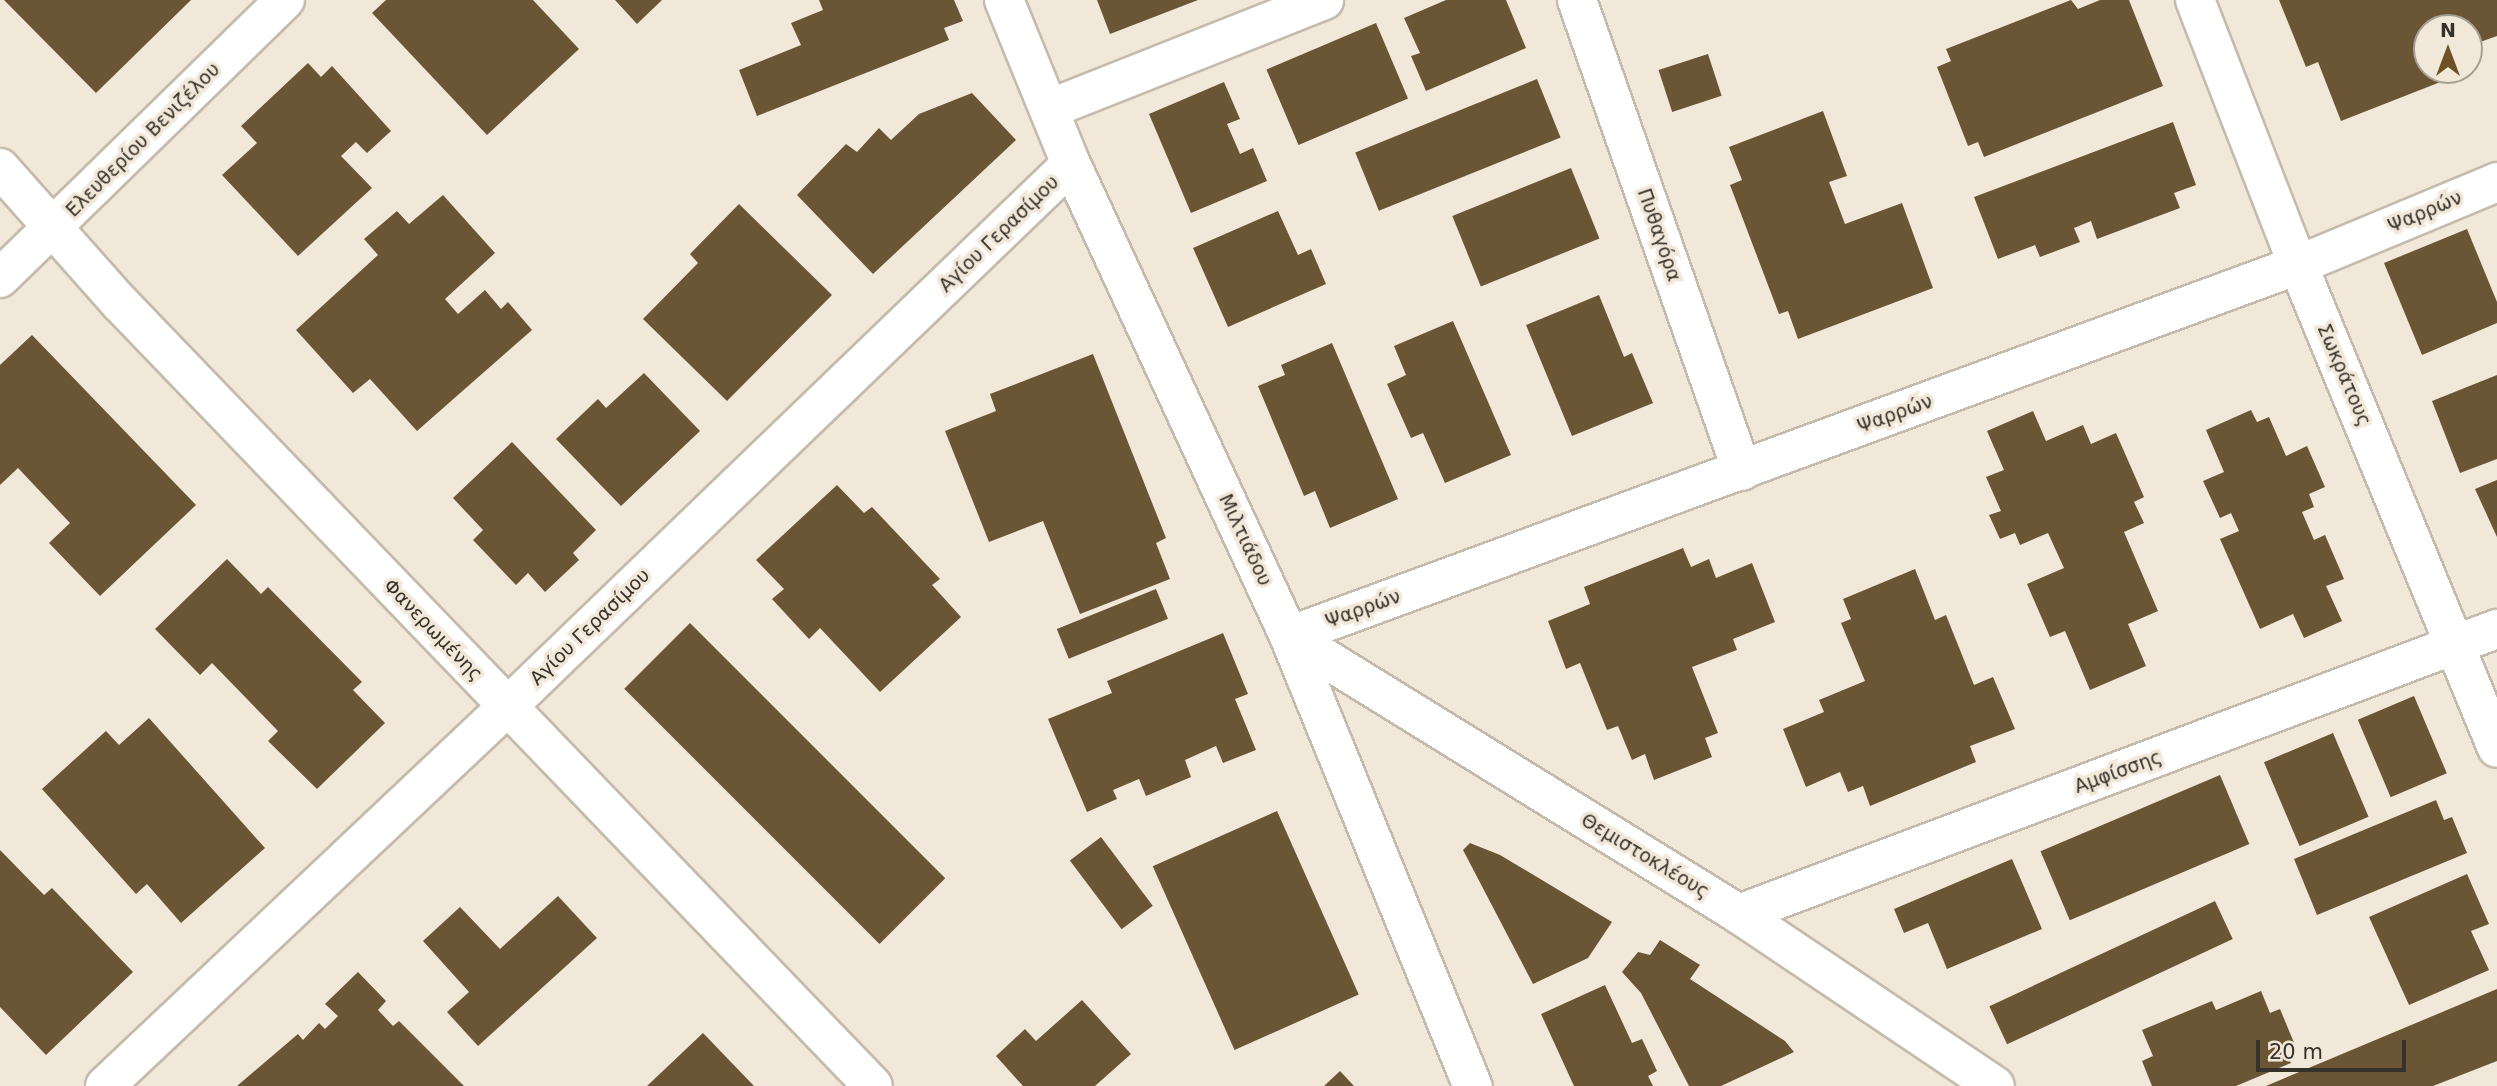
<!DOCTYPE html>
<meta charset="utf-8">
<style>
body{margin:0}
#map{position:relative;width:2497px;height:1086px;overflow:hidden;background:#f2e8d9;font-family:"DejaVu Sans",sans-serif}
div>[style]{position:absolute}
.building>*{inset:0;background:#6a5535;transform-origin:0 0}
.roads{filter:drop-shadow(2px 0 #c5bbac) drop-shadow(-2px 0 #c5bbac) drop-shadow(0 2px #c5bbac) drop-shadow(0 -2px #c5bbac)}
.minor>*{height:38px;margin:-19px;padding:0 19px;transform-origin:19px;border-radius:19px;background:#fff}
span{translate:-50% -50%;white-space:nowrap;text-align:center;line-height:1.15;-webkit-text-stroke:7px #f2e8d9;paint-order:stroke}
.street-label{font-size:19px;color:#35312b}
.north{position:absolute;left:2413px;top:14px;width:70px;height:70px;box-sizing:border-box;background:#f2e8d9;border:2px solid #a69f93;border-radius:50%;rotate:0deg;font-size:19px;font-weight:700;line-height:28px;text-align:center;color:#35312b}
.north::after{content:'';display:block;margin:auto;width:24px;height:32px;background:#6e5125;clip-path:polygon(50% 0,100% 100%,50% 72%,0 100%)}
.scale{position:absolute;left:2256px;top:1040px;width:150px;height:32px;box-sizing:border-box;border:4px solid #35312b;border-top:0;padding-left:9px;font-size:21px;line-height:24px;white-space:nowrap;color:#35312b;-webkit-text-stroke:5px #f2e8d9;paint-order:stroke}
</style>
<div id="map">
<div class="building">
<div style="clip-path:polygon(4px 0,191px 0,96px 93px)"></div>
<div style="clip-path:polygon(386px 0,533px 0,579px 49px,487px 135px,372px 13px)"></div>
<div style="clip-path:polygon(615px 0,662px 0,637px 24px)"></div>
<div style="clip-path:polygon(819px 0,954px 0,963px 21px,944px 28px,949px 40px,757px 116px,739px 70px,801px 45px,791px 23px,823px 10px)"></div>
<div style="clip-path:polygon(1097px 0,1198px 0,1110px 34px)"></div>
<div style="clip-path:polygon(1446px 0,1506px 0,1526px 48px,1426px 91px,1411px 56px,1420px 53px,1404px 18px)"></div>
<div style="clip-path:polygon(2071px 0,2078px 9px,2100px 0,2129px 0,2163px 86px,1984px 157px,1978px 142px,1968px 146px,1937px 67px,1951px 61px,1946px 49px)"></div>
<div style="clip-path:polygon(2279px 0,2497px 0,2497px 36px,2469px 46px,2469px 28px,2427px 28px,2427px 70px,2439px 70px,2443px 81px,2341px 121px,2318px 62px,2306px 67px)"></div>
<div style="left:1376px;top:23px;width:82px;height:119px;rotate:67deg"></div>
<div style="left:1708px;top:54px;width:44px;height:52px;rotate:72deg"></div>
<div style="clip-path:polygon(308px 63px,321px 77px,332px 66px,391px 131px,367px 153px,356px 142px,341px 156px,372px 188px,298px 256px,222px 175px,257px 143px,241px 126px)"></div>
<div style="left:1537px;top:79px;width:63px;height:196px;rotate:68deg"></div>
<div style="clip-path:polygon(1224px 82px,1240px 119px,1227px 124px,1240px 154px,1253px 148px,1267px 181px,1191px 213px,1149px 114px)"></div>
<div style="clip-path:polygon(972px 93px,1016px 140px,873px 274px,797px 195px,846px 144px,857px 152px,879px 128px,891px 140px,919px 114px)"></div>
<div style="clip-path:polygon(1823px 111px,1847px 176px,1829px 182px,1845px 224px,1902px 203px,1933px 288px,1798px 339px,1788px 311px,1779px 314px,1730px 185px,1742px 180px,1729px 147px)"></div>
<div style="clip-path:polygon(2173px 122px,2196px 185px,2174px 193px,2180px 208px,2097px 239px,2091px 221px,2074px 228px,2080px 242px,2040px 257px,2035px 245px,1998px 259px,1974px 197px)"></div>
<div style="left:1571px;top:168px;width:76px;height:128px;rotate:68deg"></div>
<div style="clip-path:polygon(443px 195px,495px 253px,445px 299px,458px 314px,485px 290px,501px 309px,508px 302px,532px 330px,417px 431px,370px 379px,353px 393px,296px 330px,378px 255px,364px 239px,397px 211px,409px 224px)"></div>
<div style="clip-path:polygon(739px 204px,832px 295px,727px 401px,643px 319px,698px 263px,690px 254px)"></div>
<div style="clip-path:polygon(1278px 211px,1298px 255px,1311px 249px,1326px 284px,1228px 327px,1193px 248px)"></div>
<div style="clip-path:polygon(2467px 229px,2497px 302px,2497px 323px,2422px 355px,2384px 263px)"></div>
<div style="clip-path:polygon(1599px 295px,1624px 357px,1632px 353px,1653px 403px,1572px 436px,1526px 325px)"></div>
<div style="clip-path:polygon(1453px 321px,1511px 455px,1445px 483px,1423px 433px,1411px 438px,1387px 384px,1406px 375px,1394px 346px)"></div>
<div style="clip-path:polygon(32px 335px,196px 505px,100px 596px,49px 543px,70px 523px,18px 468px,0 485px,0 365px)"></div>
<div style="clip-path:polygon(1332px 343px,1398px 499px,1330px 528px,1315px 491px,1304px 496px,1258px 386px,1285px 375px,1281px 365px)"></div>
<div style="clip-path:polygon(1093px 354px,1166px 538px,1156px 543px,1170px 579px,1080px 614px,1043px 521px,989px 542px,945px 431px,996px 411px,990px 394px)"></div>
<div style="clip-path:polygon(644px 373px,700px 431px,621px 506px,556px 439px,598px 399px,606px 408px)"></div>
<div style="clip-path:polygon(2497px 375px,2497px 459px,2460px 473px,2432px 401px)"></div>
<div style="clip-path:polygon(2251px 410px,2257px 422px,2269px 417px,2286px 456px,2307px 446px,2325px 487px,2309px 494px,2314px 507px,2302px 512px,2314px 540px,2325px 535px,2344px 579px,2326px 586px,2342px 621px,2304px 638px,2293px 614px,2260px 629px,2220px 539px,2239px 531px,2231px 513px,2220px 518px,2203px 481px,2224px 472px,2206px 430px)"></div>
<div style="clip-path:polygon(2033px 411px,2046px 441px,2083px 425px,2091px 444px,2116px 433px,2144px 497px,2134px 502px,2144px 523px,2124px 532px,2158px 611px,2128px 624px,2146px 666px,2090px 690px,2065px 631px,2050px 637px,2027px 584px,2064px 568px,2048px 533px,2020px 545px,2015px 533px,2000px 539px,1989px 515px,2001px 511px,1986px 477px,2004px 470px,1987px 431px)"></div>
<div style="clip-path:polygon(512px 442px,596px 530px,573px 553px,579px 560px,545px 592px,528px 573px,516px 585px,473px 540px,483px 530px,453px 498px)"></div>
<div style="clip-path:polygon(2497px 480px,2497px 537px,2475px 489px)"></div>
<div style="clip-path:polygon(837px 485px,864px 513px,872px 507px,940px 579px,932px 585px,961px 617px,880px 692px,820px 628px,809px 639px,772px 599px,784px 589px,756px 560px)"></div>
<div style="clip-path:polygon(1683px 548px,1691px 567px,1709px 559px,1716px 578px,1752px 563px,1775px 622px,1733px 639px,1737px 650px,1692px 667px,1718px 733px,1705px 738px,1712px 757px,1654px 780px,1645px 754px,1632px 760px,1618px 726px,1607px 730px,1580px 663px,1566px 669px,1548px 621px,1590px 604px,1584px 587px)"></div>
<div style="clip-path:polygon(227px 559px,261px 594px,268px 587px,362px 682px,353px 690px,385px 723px,317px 789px,268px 741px,278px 731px,212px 663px,200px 675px,155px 629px)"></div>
<div style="clip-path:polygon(1915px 569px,1935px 620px,1946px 615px,1974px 685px,1993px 677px,2015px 729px,1970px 746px,1976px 762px,1870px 806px,1863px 786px,1848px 792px,1840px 772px,1806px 787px,1783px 729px,1824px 712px,1819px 700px,1865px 681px,1841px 623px,1851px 619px,1843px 599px)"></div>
<div style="left:1156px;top:589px;width:32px;height:107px;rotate:68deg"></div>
<div style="left:690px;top:623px;width:361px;height:93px;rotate:45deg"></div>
<div style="clip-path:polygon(1223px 633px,1248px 694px,1235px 699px,1256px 750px,1223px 763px,1216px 746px,1185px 760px,1191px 777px,1146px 796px,1139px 779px,1113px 790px,1117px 799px,1087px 812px,1048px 719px,1112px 693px,1107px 681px)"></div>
<div style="left:2414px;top:696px;width:84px;height:61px;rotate:67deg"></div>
<div style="clip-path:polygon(149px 718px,265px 848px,181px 923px,147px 884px,136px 894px,42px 789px,106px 731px,119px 745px)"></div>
<div style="left:2333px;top:733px;width:91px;height:75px;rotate:67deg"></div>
<div style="left:2220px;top:775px;width:75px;height:195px;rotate:67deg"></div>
<div style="clip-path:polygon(2436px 800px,2444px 820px,2452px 817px,2467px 853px,2317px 915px,2294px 859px)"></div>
<div style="left:1277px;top:811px;width:201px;height:136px;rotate:66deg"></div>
<div style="left:1101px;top:837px;width:86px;height:39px;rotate:53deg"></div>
<div style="clip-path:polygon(1470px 843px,1500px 855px,1612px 922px,1588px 958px,1533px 984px,1463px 850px)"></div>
<div style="clip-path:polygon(0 850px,44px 895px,52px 888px,133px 972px,46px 1055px,0 1007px)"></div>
<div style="clip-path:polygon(2012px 859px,2042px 929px,1947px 969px,1928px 923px,1904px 933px,1894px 909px)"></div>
<div style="clip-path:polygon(2467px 874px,2489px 924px,2471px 931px,2489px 970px,2409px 1005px,2369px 917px)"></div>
<div style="clip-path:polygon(558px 896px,597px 938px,478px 1046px,447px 1012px,469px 992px,423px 941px,460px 907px,500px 949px)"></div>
<div style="left:2215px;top:901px;width:42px;height:249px;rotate:65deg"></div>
<div style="clip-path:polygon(1660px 940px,1700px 965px,1690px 979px,1785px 1041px,1794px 1052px,1721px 1086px,1689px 1086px,1641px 993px,1622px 972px,1638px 952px,1650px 955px)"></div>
<div style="clip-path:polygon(358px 972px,386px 1001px,378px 1010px,393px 1026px,399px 1021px,464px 1086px,237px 1086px,298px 1034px,303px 1040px,319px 1023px,325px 1029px,338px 1016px,325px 1004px)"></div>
<div style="clip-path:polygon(1605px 985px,1632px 1043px,1642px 1039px,1657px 1071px,1648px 1076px,1653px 1086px,1574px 1086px,1541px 1014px)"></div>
<div style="clip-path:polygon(2497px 989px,2497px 1061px,2433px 1086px,2266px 1086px)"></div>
<div style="clip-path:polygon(2261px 991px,2270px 1013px,2280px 1009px,2295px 1045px,2285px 1049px,2291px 1063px,2236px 1086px,2152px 1086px,2142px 1061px,2153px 1056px,2142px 1030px,2212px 1001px,2216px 1010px)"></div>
<div style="clip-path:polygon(1082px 1000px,1131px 1054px,1095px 1086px,1023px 1086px,996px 1056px,1025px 1029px,1036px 1041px)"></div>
<div style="clip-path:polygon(703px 1033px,754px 1086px,647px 1086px)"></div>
<div style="clip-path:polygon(1340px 1071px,1354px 1086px,1324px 1086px)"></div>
</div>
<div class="roads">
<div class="minor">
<div style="left:1004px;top:0;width:177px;rotate:67.8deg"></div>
<div style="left:1071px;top:164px;width:520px;rotate:65.21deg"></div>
<div style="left:1289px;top:636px;width:486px;rotate:67.8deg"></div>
<div style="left:1577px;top:0;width:499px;rotate:70.7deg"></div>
<div style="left:2195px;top:0;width:284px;rotate:68.8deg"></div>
<div style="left:2298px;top:265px;width:522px;rotate:67.61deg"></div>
<div style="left:1049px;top:109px;width:296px;rotate:-21.6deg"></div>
<div style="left:0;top:168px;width:181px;rotate:48.4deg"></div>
<div style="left:120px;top:303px;width:1086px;rotate:46.12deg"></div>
<div style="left:0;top:278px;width:398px;rotate:-44.3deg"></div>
<div style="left:1289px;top:636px;width:1075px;rotate:-20.19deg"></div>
<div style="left:2298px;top:265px;width:216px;rotate:-22.6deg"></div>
<div style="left:1289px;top:636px;width:529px;rotate:31.71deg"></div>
<div style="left:1739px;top:914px;width:308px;rotate:33.9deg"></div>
<div style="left:1739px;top:914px;width:810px;rotate:-20.61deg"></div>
<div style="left:105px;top:1086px;width:554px;rotate:-43.32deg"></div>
<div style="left:508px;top:706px;width:781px;rotate:-43.91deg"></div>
</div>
</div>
<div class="street-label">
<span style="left:143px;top:140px;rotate:-45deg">Ελευθερίου Βενιζέλου</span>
<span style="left:2425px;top:212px;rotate:-23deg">Ψαρρών</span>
<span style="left:999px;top:234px;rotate:-44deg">Αγίου Γερασίμου</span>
<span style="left:1659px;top:235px;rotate:71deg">Πυθαγόρα</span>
<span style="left:2344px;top:375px;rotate:67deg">Σωκράτους</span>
<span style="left:1895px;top:414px;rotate:-20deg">Ψαρρών</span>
<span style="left:1245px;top:540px;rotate:65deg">Μιλτιάδου</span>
<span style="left:1363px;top:609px;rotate:-20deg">Ψαρρών</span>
<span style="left:590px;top:627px;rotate:-44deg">Αγίου Γερασίμου</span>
<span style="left:433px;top:630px;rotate:46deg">Φανερωμένης</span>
<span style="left:2118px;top:772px;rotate:-20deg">Αμφίσσης</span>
<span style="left:1645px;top:856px;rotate:31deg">Θεμιστοκλέους</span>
</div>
<div class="north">N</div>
<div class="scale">20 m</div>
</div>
